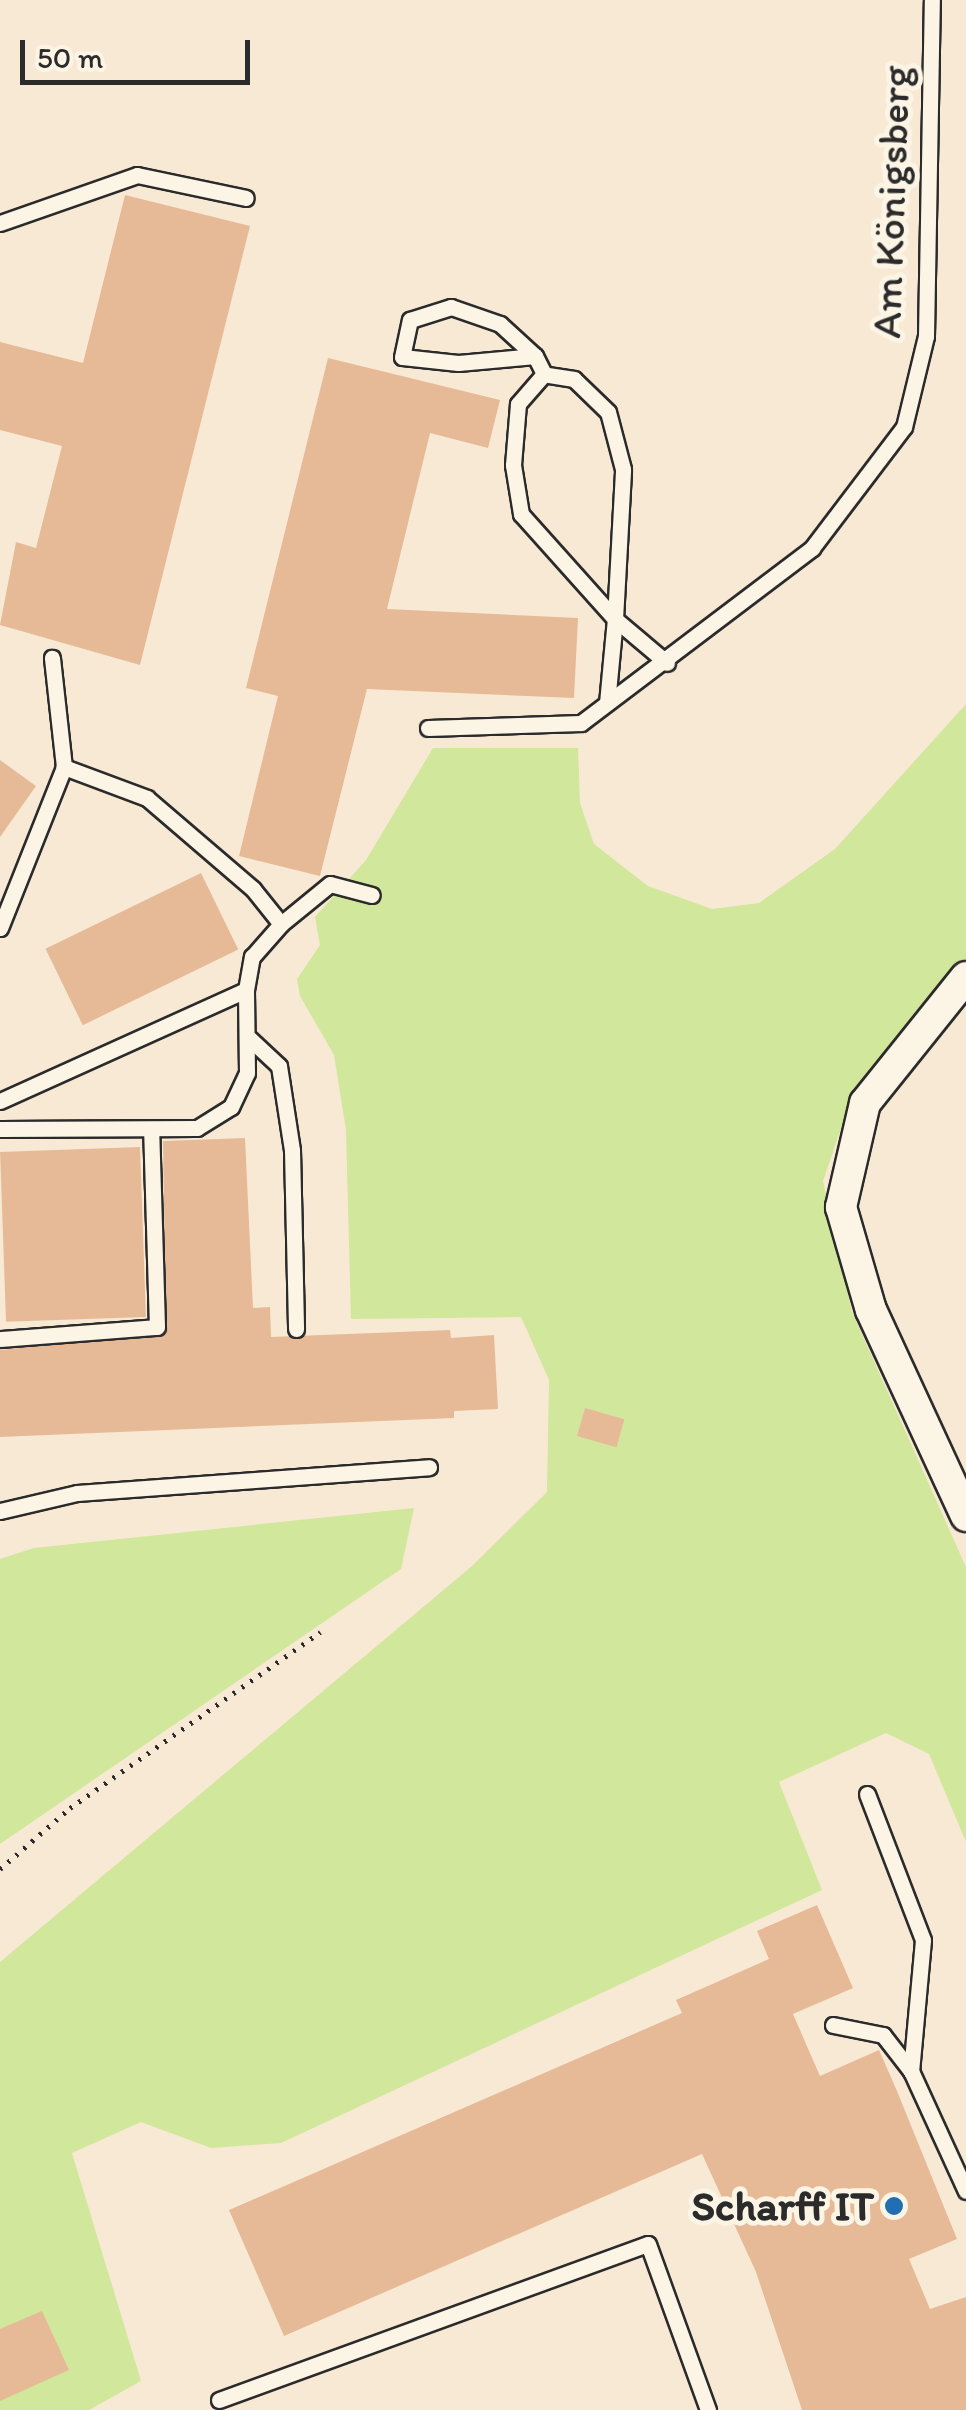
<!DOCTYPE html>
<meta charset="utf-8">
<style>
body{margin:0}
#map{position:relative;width:966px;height:2410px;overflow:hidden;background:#f8e9d5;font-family:Itim,sans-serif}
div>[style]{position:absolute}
.green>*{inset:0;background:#d1e79c}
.building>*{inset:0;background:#e7ba97;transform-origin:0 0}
.path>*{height:5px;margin-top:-2.5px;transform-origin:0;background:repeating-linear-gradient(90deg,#2b2b2b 0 2.5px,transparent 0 10.5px)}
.roads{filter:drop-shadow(2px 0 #2b2b2b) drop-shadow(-2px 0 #2b2b2b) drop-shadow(0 2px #2b2b2b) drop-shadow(0 -2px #2b2b2b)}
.lane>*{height:15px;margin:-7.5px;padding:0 7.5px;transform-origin:7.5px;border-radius:7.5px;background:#fcf5e5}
.street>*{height:30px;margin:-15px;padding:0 15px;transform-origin:15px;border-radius:15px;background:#fcf5e5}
.dots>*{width:28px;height:28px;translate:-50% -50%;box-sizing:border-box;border:5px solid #fcf5e5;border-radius:50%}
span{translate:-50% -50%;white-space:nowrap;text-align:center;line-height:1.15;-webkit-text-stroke:10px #fcf5e5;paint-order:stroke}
.street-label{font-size:42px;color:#2b2b2b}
.poi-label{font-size:42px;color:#2b2b2b;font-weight:700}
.right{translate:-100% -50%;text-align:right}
.scale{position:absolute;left:20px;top:40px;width:230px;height:45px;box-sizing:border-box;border:5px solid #2b2b2b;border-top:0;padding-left:12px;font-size:30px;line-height:35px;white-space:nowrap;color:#2b2b2b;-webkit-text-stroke:8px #fcf5e5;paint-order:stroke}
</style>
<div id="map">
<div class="green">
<div style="clip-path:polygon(966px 704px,966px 964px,854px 1090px,823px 1181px,852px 1312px,966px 1567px,966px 1842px,929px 1754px,886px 1733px,779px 1782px,822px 1890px,281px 2143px,211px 2148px,141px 2122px,72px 2153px,141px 2381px,89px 2410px,0 2410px,0 1962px,472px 1566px,547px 1492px,549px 1380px,521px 1317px,351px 1319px,346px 1130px,334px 1055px,300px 996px,297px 979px,320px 945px,315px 917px,366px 860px,433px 748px,578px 748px,580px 803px,594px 844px,648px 886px,712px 909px,759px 903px,835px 849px)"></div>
<div style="clip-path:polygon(414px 1508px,401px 1569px,0 1844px,0 1559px,34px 1548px)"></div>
</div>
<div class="building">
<div style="clip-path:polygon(125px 195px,250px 226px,140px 665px,0 625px,16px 542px,36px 548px,62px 446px,0 430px,0 342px,83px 363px)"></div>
<div style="clip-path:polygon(328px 358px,500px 400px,488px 448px,430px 433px,387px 609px,578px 618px,574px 698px,367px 689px,320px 876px,239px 856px,278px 696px,246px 688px)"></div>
<div style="clip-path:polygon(0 760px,36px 786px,0 837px)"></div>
<div style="left:201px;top:873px;width:85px;height:173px;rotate:64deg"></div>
<div style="clip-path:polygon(245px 1138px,253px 1308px,270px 1307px,271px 1337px,450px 1330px,451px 1338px,494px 1335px,498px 1409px,454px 1411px,454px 1418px,0 1437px,0 1350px,166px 1333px,163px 1141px)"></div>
<div style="left:140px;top:1147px;width:170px;height:140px;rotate:88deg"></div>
<div style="left:585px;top:1408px;width:41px;height:29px;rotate:16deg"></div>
<div style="clip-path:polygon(817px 1905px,853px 1988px,793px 2014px,820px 2076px,879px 2050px,897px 2091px,957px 2239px,909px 2259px,930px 2309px,966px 2297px,966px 2410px,802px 2410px,756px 2272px,702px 2154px,284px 2336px,229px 2210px,682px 2013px,676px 2000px,769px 1959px,757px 1931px)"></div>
<div style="clip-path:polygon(42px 2311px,69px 2370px,0 2401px,0 2329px)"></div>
</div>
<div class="path">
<div style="left:0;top:1869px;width:93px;rotate:-41.1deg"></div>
<div style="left:70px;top:1808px;width:306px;rotate:-35.1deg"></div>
</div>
<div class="roads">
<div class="lane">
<div style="left:0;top:223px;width:145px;rotate:-19.3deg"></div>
<div style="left:137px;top:175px;width:111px;rotate:11.9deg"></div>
<div style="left:535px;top:356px;width:77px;rotate:174.8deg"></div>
<div style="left:458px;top:363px;width:56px;rotate:-173.9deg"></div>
<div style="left:402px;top:357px;width:38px;rotate:-78deg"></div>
<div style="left:410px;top:320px;width:43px;rotate:-17.6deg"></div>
<div style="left:451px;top:307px;width:52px;rotate:19.1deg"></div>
<div style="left:500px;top:324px;width:47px;rotate:42.4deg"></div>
<div style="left:535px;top:356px;width:20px;rotate:63deg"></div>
<div style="left:607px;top:703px;width:84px;rotate:-84.6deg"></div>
<div style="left:615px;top:619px;width:150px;rotate:-86.9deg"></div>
<div style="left:623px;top:469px;width:59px;rotate:-104.7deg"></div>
<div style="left:608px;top:412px;width:47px;rotate:-135.9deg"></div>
<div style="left:574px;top:379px;width:30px;rotate:-171deg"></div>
<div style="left:544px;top:374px;width:40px;rotate:131deg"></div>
<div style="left:518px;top:404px;width:61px;rotate:94.7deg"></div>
<div style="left:513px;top:465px;width:50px;rotate:80.7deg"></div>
<div style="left:521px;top:514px;width:141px;rotate:48.2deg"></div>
<div style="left:615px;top:619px;width:68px;rotate:40.2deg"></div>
<div style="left:428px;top:728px;width:153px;rotate:-1.9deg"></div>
<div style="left:581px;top:723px;width:290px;rotate:-37.1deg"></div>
<div style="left:812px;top:548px;width:152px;rotate:-52.8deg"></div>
<div style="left:904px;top:427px;width:94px;rotate:-76.4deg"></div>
<div style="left:926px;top:336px;width:336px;rotate:-89deg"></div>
<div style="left:281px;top:924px;width:63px;rotate:-39.2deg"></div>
<div style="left:330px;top:884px;width:43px;rotate:14.7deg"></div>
<div style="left:0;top:928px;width:173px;rotate:-68.3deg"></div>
<div style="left:64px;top:767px;width:110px;rotate:-96.3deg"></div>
<div style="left:249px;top:1038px;width:41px;rotate:43deg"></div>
<div style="left:279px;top:1066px;width:85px;rotate:81.2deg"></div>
<div style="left:292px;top:1150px;width:179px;rotate:88.7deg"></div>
<div style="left:0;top:1101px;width:270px;rotate:-24.3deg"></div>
<div style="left:246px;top:990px;width:34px;rotate:-80deg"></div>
<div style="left:252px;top:957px;width:44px;rotate:-48.7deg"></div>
<div style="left:281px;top:924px;width:45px;rotate:-128.7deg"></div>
<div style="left:253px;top:889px;width:140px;rotate:-139.4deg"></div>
<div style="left:147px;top:798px;width:89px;rotate:-159.5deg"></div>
<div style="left:0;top:1129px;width:197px;rotate:-0.3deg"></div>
<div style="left:197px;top:1128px;width:40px;rotate:-32deg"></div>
<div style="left:231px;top:1107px;width:38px;rotate:-65deg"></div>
<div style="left:247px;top:1073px;width:83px;rotate:-90.7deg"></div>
<div style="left:0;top:1339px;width:157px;rotate:-4.4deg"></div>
<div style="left:157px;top:1327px;width:198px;rotate:-91.7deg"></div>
<div style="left:0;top:1511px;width:79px;rotate:-13.2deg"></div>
<div style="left:77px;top:1493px;width:353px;rotate:-4.2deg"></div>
<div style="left:867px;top:1794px;width:156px;rotate:69deg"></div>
<div style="left:923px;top:1940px;width:132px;rotate:95.2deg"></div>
<div style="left:833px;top:2025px;width:51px;rotate:11.3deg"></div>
<div style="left:883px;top:2035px;width:46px;rotate:52.1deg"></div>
<div style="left:911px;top:2071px;width:132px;rotate:65.4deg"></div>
<div style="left:219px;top:2400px;width:456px;rotate:-20deg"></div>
<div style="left:648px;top:2244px;width:177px;rotate:70.1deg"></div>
</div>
<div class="street">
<div style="left:966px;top:977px;width:161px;rotate:128.7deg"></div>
<div style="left:865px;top:1103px;width:107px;rotate:103deg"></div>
<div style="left:841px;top:1207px;width:107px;rotate:73.8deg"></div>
<div style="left:871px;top:1310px;width:227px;rotate:65.2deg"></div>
</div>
</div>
<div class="dots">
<div style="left:894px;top:2206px;background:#1f6fb2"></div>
</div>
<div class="street-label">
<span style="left:891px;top:202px;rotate:-88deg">Am Königsberg</span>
</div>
<div class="poi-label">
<span class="right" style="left:874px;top:2206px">Scharff IT</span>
</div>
<div class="scale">50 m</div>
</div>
